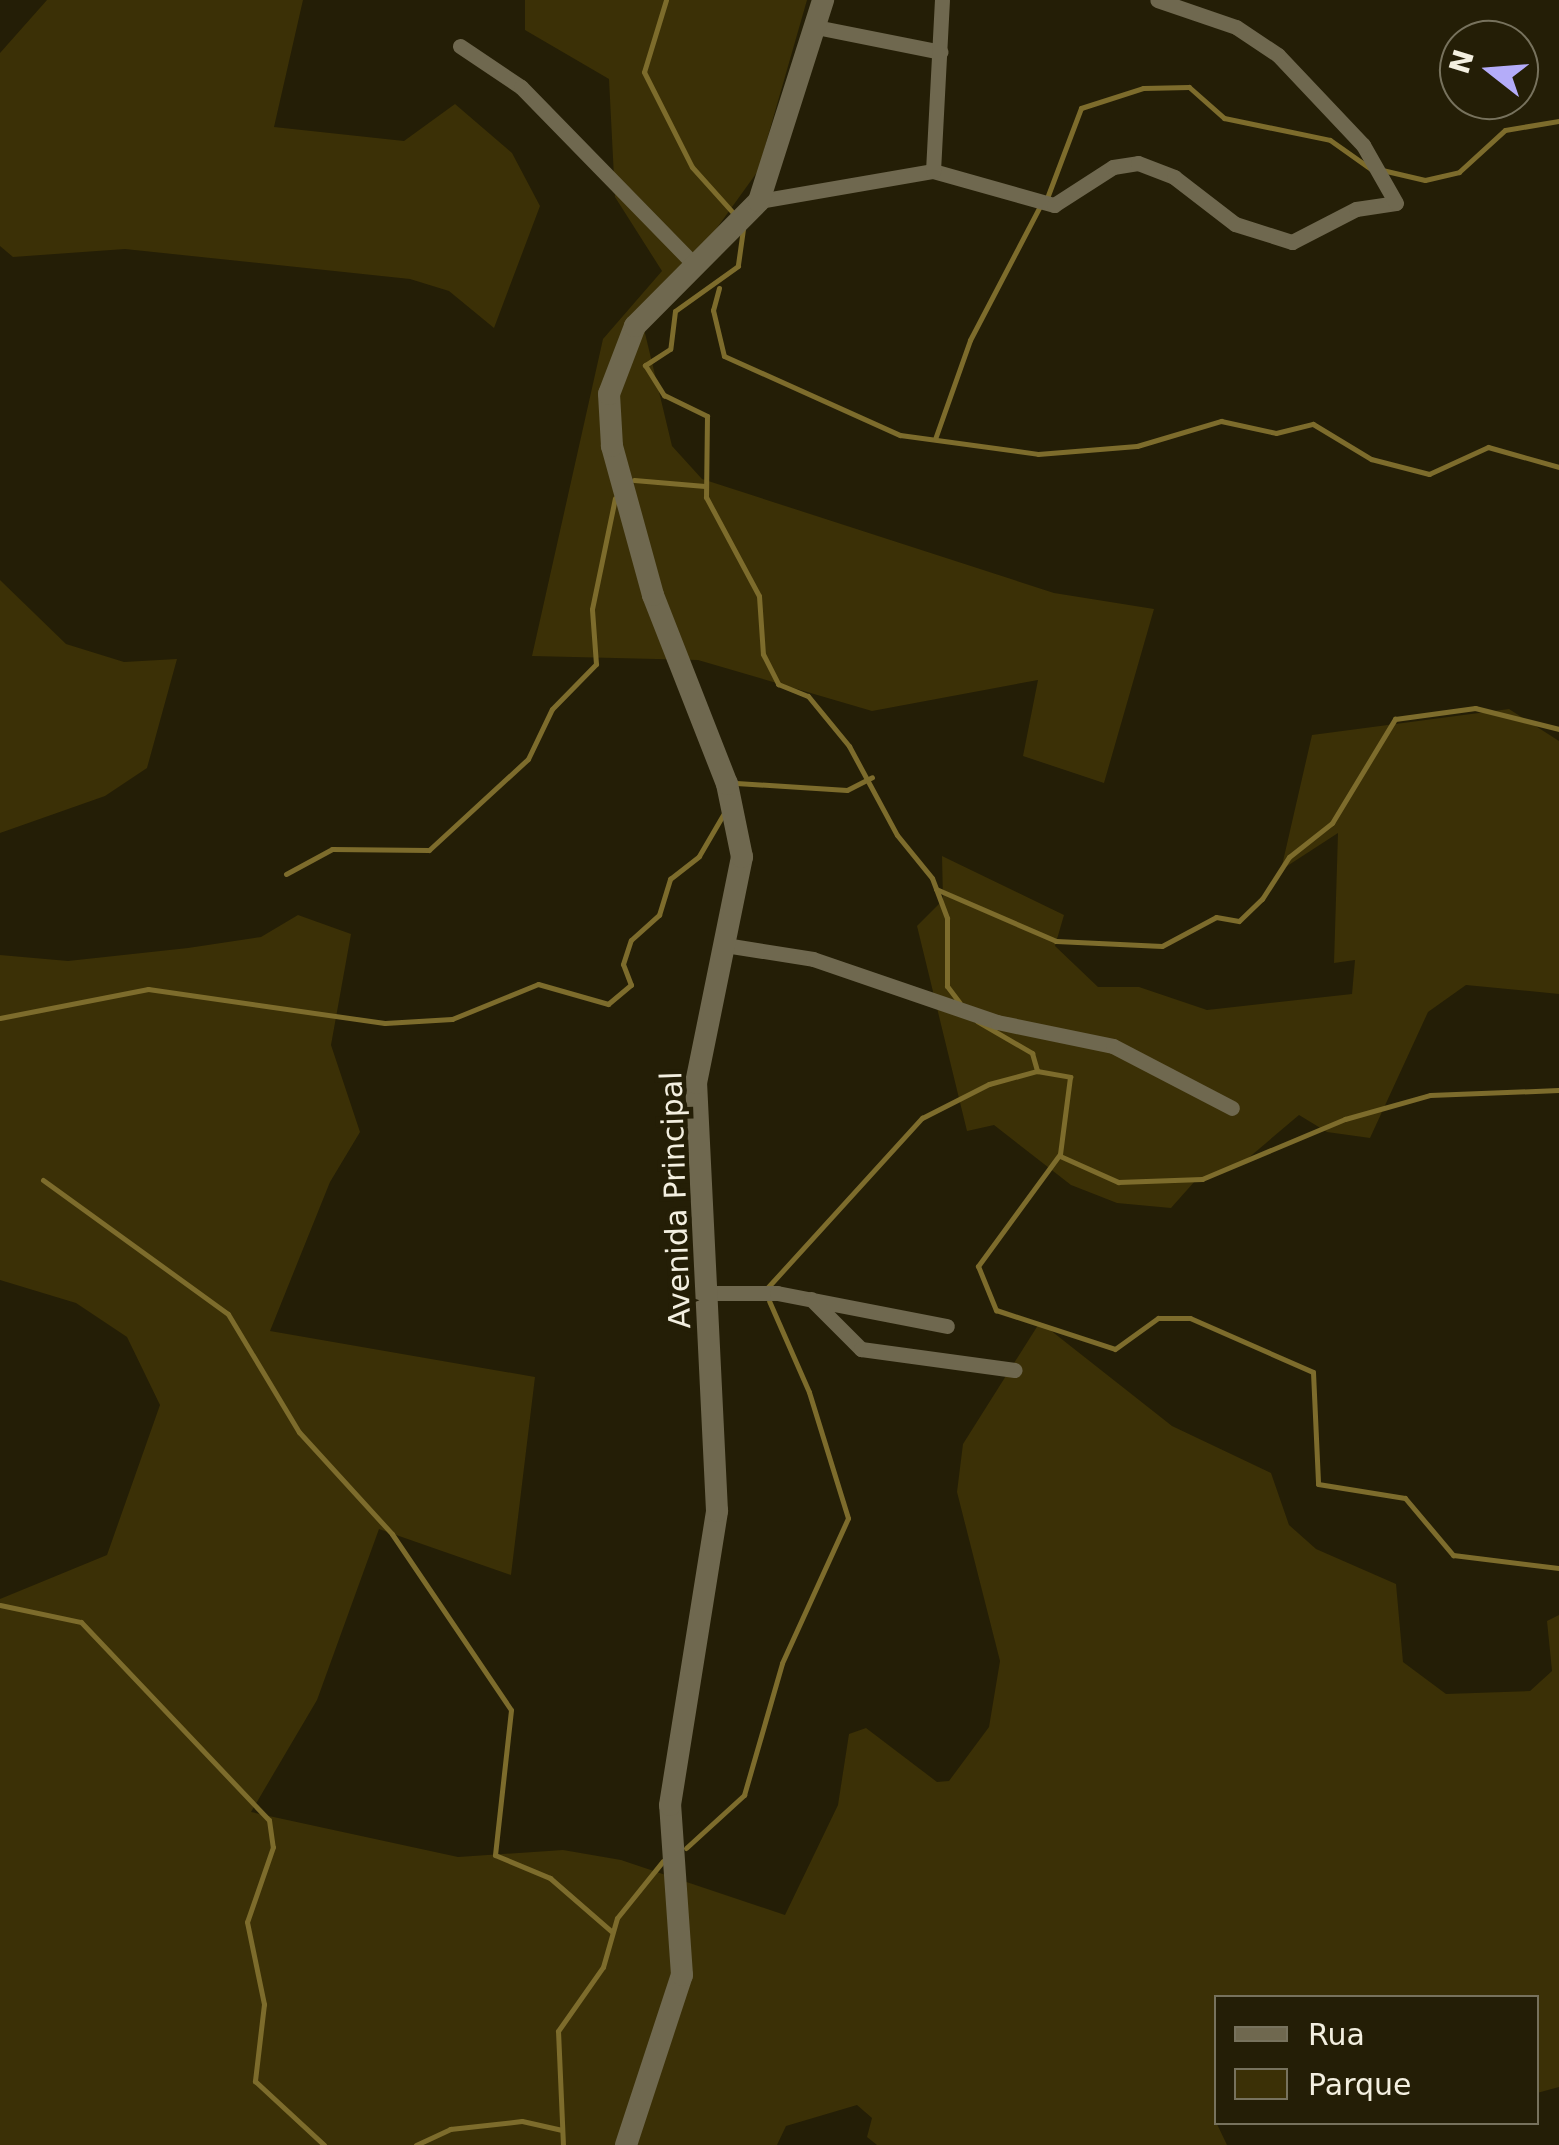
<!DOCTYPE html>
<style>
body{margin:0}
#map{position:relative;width:1559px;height:2145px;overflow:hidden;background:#241e06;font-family:"DejaVu Sans",sans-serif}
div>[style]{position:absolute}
.green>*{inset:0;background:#3b3006}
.stream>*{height:5px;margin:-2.5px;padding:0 2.5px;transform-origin:2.5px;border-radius:2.5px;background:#7d6c2c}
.street>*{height:15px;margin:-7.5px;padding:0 7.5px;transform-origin:7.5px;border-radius:7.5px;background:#6f684f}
.secondary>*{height:22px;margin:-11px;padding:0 11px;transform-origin:11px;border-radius:11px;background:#6f684f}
span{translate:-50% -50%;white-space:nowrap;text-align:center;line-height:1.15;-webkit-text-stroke:9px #241e06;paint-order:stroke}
.street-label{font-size:30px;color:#f3efe0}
.legend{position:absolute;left:1214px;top:1995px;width:325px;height:130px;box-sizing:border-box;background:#241e06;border:2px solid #77725d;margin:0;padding:12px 18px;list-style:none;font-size:30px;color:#f3efe0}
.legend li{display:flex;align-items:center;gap:20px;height:50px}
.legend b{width:50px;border:2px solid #77725d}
.north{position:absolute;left:1439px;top:20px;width:100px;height:100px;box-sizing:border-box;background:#241e06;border:2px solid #77725d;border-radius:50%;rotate:287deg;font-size:28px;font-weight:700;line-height:40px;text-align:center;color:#f3efe0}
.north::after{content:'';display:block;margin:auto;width:35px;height:45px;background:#b4acf9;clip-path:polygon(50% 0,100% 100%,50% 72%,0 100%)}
</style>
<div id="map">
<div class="green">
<div style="clip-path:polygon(47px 0,303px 0,274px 127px,404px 141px,455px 104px,512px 153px,540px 206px,494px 328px,449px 291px,410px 279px,125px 249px,13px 257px,0 246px,0 53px)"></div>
<div style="clip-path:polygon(525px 0,807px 0,758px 171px,644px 329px,672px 446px,702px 479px,1054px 593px,1154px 609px,1104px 783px,1023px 756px,1038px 680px,872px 711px,698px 660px,532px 656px,603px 339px,662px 271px,615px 197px,609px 79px,525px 30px)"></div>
<div style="clip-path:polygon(0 580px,66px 644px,124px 662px,177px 659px,147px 768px,105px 796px,0 833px)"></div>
<div style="clip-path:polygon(1509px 709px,1559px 741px,1559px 994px,1466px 985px,1428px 1012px,1370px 1138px,1327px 1132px,1299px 1115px,1246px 1160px,1195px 1181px,1171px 1208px,1117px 1203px,1071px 1185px,994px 1125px,967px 1131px,917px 926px,943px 900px,942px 856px,1064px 915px,1055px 946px,1098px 987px,1139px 987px,1207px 1010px,1352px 994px,1355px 960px,1334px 963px,1338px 833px,1281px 870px,1312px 735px)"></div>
<div style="clip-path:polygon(298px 915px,351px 934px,331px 1045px,360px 1132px,330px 1182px,270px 1331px,535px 1377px,511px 1575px,379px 1529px,317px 1700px,251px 1812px,458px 1857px,563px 1850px,621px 1860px,785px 1915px,838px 1805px,849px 1734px,866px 1728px,937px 1782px,949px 1781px,989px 1727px,1000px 1661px,957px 1492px,963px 1444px,1040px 1322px,1172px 1426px,1271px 1473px,1289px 1525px,1316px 1549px,1396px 1584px,1403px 1662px,1446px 1694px,1530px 1691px,1552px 1671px,1547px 1621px,1559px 1615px,1559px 2087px,1537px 2093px,1536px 1998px,1216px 1998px,1216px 2122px,1227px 2145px,877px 2145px,867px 2137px,872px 2118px,857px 2105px,786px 2126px,777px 2145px,0 2145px,0 1599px,107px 1555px,160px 1405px,127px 1337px,76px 1303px,0 1280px,0 955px,68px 961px,188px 948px,261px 937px)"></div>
</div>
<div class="stream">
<div style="left:666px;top:0;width:75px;rotate:107deg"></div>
<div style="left:644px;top:72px;width:106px;rotate:63.2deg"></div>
<div style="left:692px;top:167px;width:64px;rotate:48.1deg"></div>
<div style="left:1382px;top:170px;width:44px;rotate:13.1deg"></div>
<div style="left:1425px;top:180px;width:35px;rotate:-13deg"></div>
<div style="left:1459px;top:172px;width:62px;rotate:-42.4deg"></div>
<div style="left:1505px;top:130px;width:55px;rotate:-9.5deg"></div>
<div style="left:1047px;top:198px;width:96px;rotate:-69.3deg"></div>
<div style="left:1081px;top:108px;width:65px;rotate:-17.9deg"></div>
<div style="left:1143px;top:88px;width:46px;rotate:-1.2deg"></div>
<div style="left:1189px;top:87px;width:47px;rotate:41.5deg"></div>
<div style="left:1224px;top:118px;width:108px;rotate:11.7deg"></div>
<div style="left:1330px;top:140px;width:50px;rotate:35.3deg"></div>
<div style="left:743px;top:229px;width:37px;rotate:98deg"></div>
<div style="left:738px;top:266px;width:77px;rotate:144.5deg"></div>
<div style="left:675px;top:311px;width:38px;rotate:97deg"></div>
<div style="left:670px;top:349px;width:30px;rotate:147deg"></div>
<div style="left:645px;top:365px;width:36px;rotate:58deg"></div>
<div style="left:664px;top:395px;width:48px;rotate:26deg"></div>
<div style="left:707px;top:416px;width:81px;rotate:90.7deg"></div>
<div style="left:706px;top:497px;width:112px;rotate:61.8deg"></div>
<div style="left:759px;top:596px;width:58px;rotate:86.1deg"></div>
<div style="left:763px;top:654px;width:34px;rotate:63deg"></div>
<div style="left:778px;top:684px;width:32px;rotate:22deg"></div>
<div style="left:808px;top:696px;width:65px;rotate:50.6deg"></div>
<div style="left:849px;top:746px;width:101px;rotate:61.7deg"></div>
<div style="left:897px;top:835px;width:55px;rotate:50.9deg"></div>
<div style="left:932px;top:878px;width:43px;rotate:69.4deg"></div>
<div style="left:947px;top:918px;width:68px;rotate:90deg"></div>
<div style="left:947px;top:986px;width:21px;rotate:53deg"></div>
<div style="left:719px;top:288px;width:23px;rotate:105deg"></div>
<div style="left:713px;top:310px;width:47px;rotate:76.6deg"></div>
<div style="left:724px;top:356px;width:193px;rotate:24.2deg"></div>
<div style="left:900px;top:435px;width:139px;rotate:7.8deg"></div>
<div style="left:1038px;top:454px;width:99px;rotate:-4.6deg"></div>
<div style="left:1137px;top:446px;width:88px;rotate:-16.6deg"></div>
<div style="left:1221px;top:421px;width:56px;rotate:12.3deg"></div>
<div style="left:1276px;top:433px;width:38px;rotate:-14deg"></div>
<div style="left:1313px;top:424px;width:68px;rotate:31.1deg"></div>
<div style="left:1371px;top:459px;width:60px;rotate:14.5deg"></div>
<div style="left:1429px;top:474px;width:65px;rotate:-24.6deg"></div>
<div style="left:1488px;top:447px;width:74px;rotate:15.7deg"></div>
<div style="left:935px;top:439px;width:105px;rotate:-70.5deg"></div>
<div style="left:970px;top:340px;width:151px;rotate:-62.4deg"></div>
<div style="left:634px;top:480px;width:71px;rotate:4.8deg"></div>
<div style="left:736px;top:783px;width:111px;rotate:3.6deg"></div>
<div style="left:847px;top:790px;width:28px;rotate:-27deg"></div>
<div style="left:286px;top:874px;width:52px;rotate:-28.5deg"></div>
<div style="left:332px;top:849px;width:97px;rotate:0.6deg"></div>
<div style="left:429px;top:850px;width:134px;rotate:-42.6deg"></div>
<div style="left:528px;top:759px;width:55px;rotate:-64.4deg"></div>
<div style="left:552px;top:709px;width:63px;rotate:-45.6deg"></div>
<div style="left:596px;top:664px;width:55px;rotate:-94.2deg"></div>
<div style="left:592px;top:609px;width:113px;rotate:-78.3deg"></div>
<div style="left:936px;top:889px;width:131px;rotate:23.4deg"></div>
<div style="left:1056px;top:941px;width:106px;rotate:2.7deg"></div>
<div style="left:1162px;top:946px;width:61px;rotate:-28.2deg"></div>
<div style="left:1216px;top:917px;width:23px;rotate:10deg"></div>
<div style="left:1239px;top:921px;width:32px;rotate:-44deg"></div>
<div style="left:1262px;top:899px;width:50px;rotate:-57.3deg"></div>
<div style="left:1289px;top:857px;width:55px;rotate:-38.3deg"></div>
<div style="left:1332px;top:823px;width:122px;rotate:-58.8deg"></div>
<div style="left:1395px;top:719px;width:81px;rotate:-7.8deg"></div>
<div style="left:1475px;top:708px;width:87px;rotate:14deg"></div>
<div style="left:0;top:1018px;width:151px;rotate:-11.1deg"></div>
<div style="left:148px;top:989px;width:239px;rotate:8.2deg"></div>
<div style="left:385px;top:1023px;width:67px;rotate:-3.4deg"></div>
<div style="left:452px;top:1019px;width:93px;rotate:-22.1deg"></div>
<div style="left:538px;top:984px;width:73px;rotate:15.9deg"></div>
<div style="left:608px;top:1004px;width:30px;rotate:-40deg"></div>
<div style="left:631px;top:985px;width:22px;rotate:-111deg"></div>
<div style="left:623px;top:964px;width:25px;rotate:-72deg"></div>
<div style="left:631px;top:940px;width:38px;rotate:-42deg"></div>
<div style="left:659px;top:915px;width:38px;rotate:-73deg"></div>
<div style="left:670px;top:879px;width:37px;rotate:-38deg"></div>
<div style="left:699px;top:856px;width:48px;rotate:-59.7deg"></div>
<div style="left:977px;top:1021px;width:64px;rotate:30.2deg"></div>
<div style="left:1032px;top:1053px;width:19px;rotate:74deg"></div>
<div style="left:1060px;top:1156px;width:64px;rotate:24.1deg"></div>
<div style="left:1118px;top:1182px;width:84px;rotate:-2deg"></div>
<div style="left:1202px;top:1179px;width:155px;rotate:-22.8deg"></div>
<div style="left:1345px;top:1119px;width:88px;rotate:-15.8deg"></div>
<div style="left:1430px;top:1095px;width:129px;rotate:-2.2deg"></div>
<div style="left:43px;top:1180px;width:228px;rotate:35.9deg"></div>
<div style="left:228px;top:1314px;width:138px;rotate:59deg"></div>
<div style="left:299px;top:1432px;width:138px;rotate:47.6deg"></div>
<div style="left:392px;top:1534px;width:212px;rotate:55.9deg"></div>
<div style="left:511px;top:1710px;width:146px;rotate:96.3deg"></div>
<div style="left:495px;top:1855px;width:60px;rotate:22.7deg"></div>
<div style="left:550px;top:1878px;width:81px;rotate:41deg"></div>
<div style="left:768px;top:1287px;width:229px;rotate:-47.7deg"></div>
<div style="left:922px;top:1118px;width:75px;rotate:-26.9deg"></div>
<div style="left:989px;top:1084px;width:50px;rotate:-15.2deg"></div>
<div style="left:1037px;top:1071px;width:34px;rotate:10deg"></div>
<div style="left:1070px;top:1077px;width:78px;rotate:97.4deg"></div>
<div style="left:1060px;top:1154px;width:139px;rotate:126.2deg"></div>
<div style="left:978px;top:1266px;width:48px;rotate:67.8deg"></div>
<div style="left:996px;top:1310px;width:125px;rotate:18.1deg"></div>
<div style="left:1115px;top:1349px;width:53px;rotate:-35.8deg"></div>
<div style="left:1158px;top:1318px;width:32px"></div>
<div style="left:1190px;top:1318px;width:134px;rotate:23.7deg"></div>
<div style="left:1313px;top:1372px;width:112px;rotate:87.4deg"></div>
<div style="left:1318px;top:1484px;width:88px;rotate:9.1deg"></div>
<div style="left:1405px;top:1498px;width:75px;rotate:49.9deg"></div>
<div style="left:1453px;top:1555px;width:107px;rotate:7deg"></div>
<div style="left:0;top:1605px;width:83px;rotate:11.9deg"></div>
<div style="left:81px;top:1622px;width:273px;rotate:46.5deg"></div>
<div style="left:269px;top:1820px;width:27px;rotate:82deg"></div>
<div style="left:273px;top:1847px;width:79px;rotate:109.1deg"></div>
<div style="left:247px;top:1922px;width:84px;rotate:78.3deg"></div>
<div style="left:264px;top:2004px;width:78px;rotate:96.7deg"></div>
<div style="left:255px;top:2081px;width:94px;rotate:42.8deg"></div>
<div style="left:686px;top:1848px;width:79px;rotate:-42.4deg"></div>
<div style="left:744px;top:1795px;width:137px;rotate:-73.9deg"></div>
<div style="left:782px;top:1663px;width:159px;rotate:-65.5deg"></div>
<div style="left:848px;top:1518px;width:132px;rotate:-107.2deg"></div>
<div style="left:809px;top:1392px;width:99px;rotate:-113.7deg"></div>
<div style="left:416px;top:2145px;width:38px;rotate:-25deg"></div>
<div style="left:450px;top:2129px;width:72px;rotate:-6.3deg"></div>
<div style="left:522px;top:2121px;width:41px;rotate:12.7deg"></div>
<div style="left:563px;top:2145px;width:114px;rotate:-92.5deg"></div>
<div style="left:558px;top:2031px;width:78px;rotate:-54.9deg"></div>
<div style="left:603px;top:1967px;width:51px;rotate:-74.1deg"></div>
<div style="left:617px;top:1918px;width:73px;rotate:-51.1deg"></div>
</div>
<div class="street">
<div style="left:816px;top:27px;width:127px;rotate:11.3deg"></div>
<div style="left:460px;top:46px;width:73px;rotate:33.9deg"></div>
<div style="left:521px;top:87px;width:248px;rotate:45.7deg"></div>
<div style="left:933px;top:171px;width:126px;rotate:15.7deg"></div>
<div style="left:1054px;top:205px;width:70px;rotate:-32.8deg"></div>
<div style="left:1113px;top:167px;width:25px;rotate:-9deg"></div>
<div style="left:1138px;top:163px;width:39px;rotate:21deg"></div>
<div style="left:1174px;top:177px;width:77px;rotate:37.6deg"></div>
<div style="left:1235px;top:224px;width:60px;rotate:17.5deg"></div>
<div style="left:1292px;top:242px;width:72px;rotate:-27.3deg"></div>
<div style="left:1356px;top:209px;width:40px;rotate:-8.5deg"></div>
<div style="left:1396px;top:203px;width:67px;rotate:-119.6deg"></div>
<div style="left:1363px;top:145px;width:124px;rotate:-133.4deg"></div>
<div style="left:1278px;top:55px;width:50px;rotate:-146.3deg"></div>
<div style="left:1236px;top:27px;width:83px;rotate:-161.1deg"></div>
<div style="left:759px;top:201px;width:177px;rotate:-9.8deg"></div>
<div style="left:933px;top:171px;width:171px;rotate:-87deg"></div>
<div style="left:725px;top:945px;width:89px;rotate:9deg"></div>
<div style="left:813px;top:959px;width:194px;rotate:18.9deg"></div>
<div style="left:997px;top:1022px;width:118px;rotate:11.7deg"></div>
<div style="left:1113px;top:1046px;width:134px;rotate:27.5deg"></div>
<div style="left:708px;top:1293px;width:69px"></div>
<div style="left:777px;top:1293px;width:173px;rotate:11deg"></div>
<div style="left:811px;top:1299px;width:71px;rotate:45deg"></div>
<div style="left:861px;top:1349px;width:155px;rotate:7.8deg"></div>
</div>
<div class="secondary">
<div style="left:626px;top:2145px;width:179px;rotate:-71.8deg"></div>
<div style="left:682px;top:1975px;width:170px;rotate:-94deg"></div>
<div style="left:670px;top:1805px;width:298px;rotate:-80.9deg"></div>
<div style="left:717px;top:1511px;width:429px;rotate:-92.8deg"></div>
<div style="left:696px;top:1083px;width:231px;rotate:-78.5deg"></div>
<div style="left:742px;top:857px;width:75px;rotate:-101.6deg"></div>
<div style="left:727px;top:784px;width:203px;rotate:-111.4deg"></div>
<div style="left:653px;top:595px;width:155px;rotate:-105.4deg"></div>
<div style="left:612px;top:446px;width:52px;rotate:-93.3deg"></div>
<div style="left:609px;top:394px;width:73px;rotate:-69.1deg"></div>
<div style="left:635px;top:326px;width:176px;rotate:-45.2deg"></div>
<div style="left:759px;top:201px;width:211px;rotate:-72.3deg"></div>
</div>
<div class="street-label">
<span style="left:676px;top:1200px;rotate:-92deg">Avenida Principal</span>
</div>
<ul class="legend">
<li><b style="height:12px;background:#6f684f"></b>Rua</li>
<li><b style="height:28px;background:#3b3006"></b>Parque</li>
</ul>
<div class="north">N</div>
</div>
